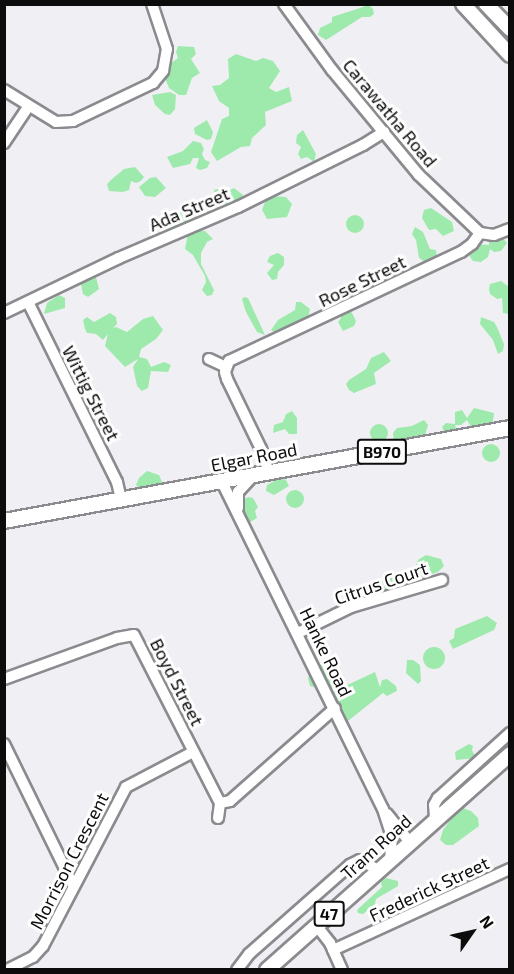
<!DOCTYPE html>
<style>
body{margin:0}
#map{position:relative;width:514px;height:974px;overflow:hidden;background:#f0f0f4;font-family:"Exo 2",sans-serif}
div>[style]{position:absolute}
.green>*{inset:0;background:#9eeaad}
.round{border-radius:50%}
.roads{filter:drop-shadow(2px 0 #8b8b8f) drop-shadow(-2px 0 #8b8b8f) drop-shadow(0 2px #8b8b8f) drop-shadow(0 -2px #8b8b8f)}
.minor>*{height:10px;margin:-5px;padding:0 5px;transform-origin:5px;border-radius:5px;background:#fff}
.major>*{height:14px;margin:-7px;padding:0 7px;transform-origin:7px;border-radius:7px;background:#fff}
span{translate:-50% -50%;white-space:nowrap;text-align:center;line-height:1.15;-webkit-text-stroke:6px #fefeff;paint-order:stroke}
.shield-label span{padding:2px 4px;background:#fefeff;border:2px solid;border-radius:4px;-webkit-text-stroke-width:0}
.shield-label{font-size:16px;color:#0c0c0d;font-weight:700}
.street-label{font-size:18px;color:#0c0c0d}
.frame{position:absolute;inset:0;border:6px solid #0c0c0d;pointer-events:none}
.north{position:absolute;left:442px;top:902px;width:60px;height:60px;-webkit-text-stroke:4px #fefeff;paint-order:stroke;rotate:56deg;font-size:16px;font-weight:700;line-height:24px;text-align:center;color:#0c0c0d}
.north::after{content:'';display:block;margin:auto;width:21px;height:27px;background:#0c0c0d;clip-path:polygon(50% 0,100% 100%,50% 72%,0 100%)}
</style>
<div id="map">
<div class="green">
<div style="clip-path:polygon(369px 5px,373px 9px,374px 14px,370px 17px,362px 17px,326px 40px,318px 35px,320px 28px,332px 22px,332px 17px)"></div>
<div style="clip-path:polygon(178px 46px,194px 47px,196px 54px,191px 59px,200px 73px,192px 78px,186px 95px,179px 95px,169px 88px,165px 78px,165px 72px,170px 69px,171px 63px,178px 58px,176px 52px)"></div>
<div style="clip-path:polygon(236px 54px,256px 61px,263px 58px,273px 61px,280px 71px,269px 88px,276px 92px,289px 87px,292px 101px,265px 112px,266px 125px,252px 138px,250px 146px,241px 147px,217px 161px,211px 152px,222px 119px,229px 116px,229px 108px,219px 101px,212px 86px,220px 85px,229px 78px,228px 59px)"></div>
<div style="clip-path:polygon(170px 92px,176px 95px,175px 109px,170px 115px,165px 114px,155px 105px,152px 95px)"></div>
<div style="clip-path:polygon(207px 120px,213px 132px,211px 139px,207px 140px,195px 134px,194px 128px)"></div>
<div style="clip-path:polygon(303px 130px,316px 154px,314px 162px,307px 157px,301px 159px,298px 154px,301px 147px,296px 143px,297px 135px)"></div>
<div style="clip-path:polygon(193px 141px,201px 143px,204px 149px,202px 154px,205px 160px,210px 162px,207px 168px,200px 170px,196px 168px,199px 158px,193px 158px,190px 164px,173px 168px,167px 157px,183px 151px)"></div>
<div style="clip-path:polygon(135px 167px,144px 177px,141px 181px,136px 183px,131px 181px,129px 190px,123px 192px,109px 191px,107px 184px,112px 179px,124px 169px)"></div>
<div style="clip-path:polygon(156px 177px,166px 188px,155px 197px,145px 196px,139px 187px,150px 178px)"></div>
<div style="clip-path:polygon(234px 188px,243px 195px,240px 200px,225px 208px,220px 207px,216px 201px,214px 190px,218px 189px,225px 197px,226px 192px)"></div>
<div style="clip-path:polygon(272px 196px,286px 197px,292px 204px,287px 217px,267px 219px,262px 210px,266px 199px)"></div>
<div style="clip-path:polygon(431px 208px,452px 222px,454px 231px,443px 236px,436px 229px,429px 230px,422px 218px,424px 210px)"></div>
<div style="clip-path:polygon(180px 212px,187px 213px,197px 220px,181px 228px,177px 225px,176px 228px,164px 229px,165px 221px,175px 220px)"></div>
<div class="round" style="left:346px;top:215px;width:18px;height:18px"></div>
<div style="clip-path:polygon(415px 227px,423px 232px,430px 249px,436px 250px,437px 258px,425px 262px,419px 258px,416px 240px,412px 234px)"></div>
<div style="clip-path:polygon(193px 230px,205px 231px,213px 239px,207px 242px,201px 253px,201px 264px,214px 290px,212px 295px,207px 296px,202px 290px,206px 282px,205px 276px,193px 255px,185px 249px,188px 233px)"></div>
<div style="clip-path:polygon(502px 237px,507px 243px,501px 251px,494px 252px,490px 249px,488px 257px,481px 262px,473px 261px,470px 257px,469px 251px,476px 244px,489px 245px,489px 239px)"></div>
<div style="clip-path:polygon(278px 253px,284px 257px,284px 265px,278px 272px,277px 279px,272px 280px,267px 273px,274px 265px,267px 262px,270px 256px)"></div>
<div style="clip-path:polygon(91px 274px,96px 277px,99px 289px,88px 297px,83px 294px,81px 284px)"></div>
<div style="clip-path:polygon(501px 281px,509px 287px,509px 314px,503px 313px,502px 298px,497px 299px,490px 294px,489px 289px,490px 284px)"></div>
<div style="clip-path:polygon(59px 295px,65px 298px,65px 308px,44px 314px,47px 303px)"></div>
<div style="clip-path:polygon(244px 297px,248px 298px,265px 335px,257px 332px,246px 312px,242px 299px)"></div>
<div style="clip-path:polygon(296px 302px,301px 302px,310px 309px,308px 318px,277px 334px,271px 330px,278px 320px,295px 310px)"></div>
<div style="clip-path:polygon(344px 311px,351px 311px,356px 321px,354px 326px,343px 331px,338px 322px,341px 318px,340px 313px)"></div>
<div style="clip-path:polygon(110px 313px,116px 317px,117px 324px,113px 328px,116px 327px,127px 332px,143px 319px,153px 316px,163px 330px,156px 339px,141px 349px,139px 357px,147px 359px,151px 367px,164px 362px,171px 365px,168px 372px,151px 371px,148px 388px,142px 391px,137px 386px,133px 367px,138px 359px,125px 367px,105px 346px,108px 334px,103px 340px,96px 334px,87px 333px,85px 329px,83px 320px,87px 317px,94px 322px)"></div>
<div style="clip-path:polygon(481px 317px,494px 322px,497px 327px,504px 344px,503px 351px,498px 354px,493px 340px,480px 324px)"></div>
<div style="clip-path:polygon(384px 352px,391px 361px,374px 373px,376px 384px,354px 393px,349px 390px,346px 384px,349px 380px,366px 369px,371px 358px)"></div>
<div style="clip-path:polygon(71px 364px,84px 365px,87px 369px,91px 380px,90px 387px,79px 392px,73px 390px,66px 369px)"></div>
<div style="clip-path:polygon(474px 408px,494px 413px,492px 428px,479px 431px,471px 427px,467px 420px,461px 425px,455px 425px,457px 431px,453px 434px,445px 434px,442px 427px,446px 423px,455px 424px,455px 412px,462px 410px,467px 418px)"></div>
<div style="clip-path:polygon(292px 411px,297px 418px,297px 434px,289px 434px,285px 429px,273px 433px,274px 425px,283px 422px,286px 414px)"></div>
<div style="clip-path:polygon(424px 420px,428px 425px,425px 435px,394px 444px,393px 433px,397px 428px,412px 426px)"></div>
<div class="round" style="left:370px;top:424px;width:18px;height:18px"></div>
<div class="round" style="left:482px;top:444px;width:18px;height:18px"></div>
<div style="clip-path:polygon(147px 471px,159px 475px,162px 482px,168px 483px,166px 488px,139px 488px,136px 485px,139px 478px)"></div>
<div style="clip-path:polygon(280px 478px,286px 480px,289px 486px,274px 495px,266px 491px,267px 485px)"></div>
<div class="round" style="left:286px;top:490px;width:18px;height:18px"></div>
<div style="clip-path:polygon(248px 497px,253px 498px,258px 507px,255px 511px,257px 518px,247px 524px,240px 511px,241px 501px)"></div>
<div style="clip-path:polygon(426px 555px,441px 559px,444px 566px,438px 572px,417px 579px,414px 570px,418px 560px)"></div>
<div style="clip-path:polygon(397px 573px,402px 575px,406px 583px,401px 586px,375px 595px,372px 596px,368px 591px,370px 585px,375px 585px)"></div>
<div style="clip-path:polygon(487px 616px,497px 623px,494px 630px,453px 649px,449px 641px,454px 638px,455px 629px)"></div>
<div class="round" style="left:423px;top:647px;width:22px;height:22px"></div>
<div style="clip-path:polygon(407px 660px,413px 660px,420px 665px,421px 681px,418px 684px,406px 673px)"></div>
<div style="clip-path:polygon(319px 664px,329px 669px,337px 685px,329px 691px,310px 686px,308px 678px,312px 667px)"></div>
<div style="clip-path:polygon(375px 672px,380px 687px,382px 680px,387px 679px,396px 686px,397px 691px,387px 696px,383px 693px,343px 725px,328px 694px)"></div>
<div style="clip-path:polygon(469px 744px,473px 746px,472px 750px,476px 758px,456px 760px,455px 752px)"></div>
<div style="clip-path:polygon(463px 808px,471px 811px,478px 818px,479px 826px,453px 845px,446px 845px,440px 840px,443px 830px,454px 815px)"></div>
<div style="clip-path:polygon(386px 878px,398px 881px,398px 886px,376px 899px,375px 904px,363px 914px,358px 913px,357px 910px,382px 887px,381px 882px)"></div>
</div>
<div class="roads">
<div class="minor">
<div style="left:284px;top:4px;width:82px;rotate:54deg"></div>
<div style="left:332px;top:70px;width:136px;rotate:50.4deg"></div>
<div style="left:419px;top:175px;width:84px;rotate:43.6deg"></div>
<div style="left:4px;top:90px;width:61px;rotate:31.6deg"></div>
<div style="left:56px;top:122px;width:17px;rotate:-3deg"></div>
<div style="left:73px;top:121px;width:89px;rotate:-25.4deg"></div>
<div style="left:153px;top:83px;width:16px;rotate:-50deg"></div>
<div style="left:163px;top:71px;width:22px;rotate:-80deg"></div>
<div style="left:167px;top:49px;width:47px;rotate:-108.4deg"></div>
<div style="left:4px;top:143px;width:43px;rotate:-56.3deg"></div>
<div style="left:28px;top:302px;width:201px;rotate:63.7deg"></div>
<div style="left:117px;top:482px;width:18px;rotate:77deg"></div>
<div style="left:4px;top:313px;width:127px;rotate:-25.6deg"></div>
<div style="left:119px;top:258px;width:129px;rotate:-23.2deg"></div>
<div style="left:238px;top:207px;width:140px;rotate:-26.4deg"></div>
<div style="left:363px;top:145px;width:25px;rotate:-32deg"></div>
<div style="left:209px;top:359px;width:19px;rotate:25deg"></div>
<div style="left:269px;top:473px;width:25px;rotate:-108deg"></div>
<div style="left:261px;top:449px;width:78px;rotate:-115.9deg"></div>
<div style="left:227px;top:379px;width:7px;rotate:-106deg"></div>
<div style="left:225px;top:372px;width:12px;rotate:-70deg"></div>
<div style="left:229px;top:361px;width:256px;rotate:-25.2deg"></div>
<div style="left:461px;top:252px;width:14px;rotate:-36deg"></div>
<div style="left:472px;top:244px;width:14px;rotate:-54deg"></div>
<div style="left:480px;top:233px;width:14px;rotate:8deg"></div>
<div style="left:494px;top:235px;width:17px;rotate:-21deg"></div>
<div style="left:222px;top:482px;width:364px;rotate:63.8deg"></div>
<div style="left:383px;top:809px;width:29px;rotate:72deg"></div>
<div style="left:392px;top:837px;width:21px;rotate:95deg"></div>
<div style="left:238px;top:508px;width:16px;rotate:-90deg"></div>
<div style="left:238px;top:492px;width:23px;rotate:-47deg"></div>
<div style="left:298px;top:633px;width:59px;rotate:-26.1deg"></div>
<div style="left:351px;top:607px;width:95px;rotate:-16.5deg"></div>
<div style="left:4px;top:679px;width:120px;rotate:-19.9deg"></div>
<div style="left:117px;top:638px;width:17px;rotate:-10deg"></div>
<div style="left:134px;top:635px;width:189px;rotate:62.9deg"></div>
<div style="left:4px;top:744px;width:157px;rotate:63.9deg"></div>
<div style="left:387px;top:814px;width:35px;rotate:51deg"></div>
<div style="left:218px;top:818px;width:15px;rotate:-82deg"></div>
<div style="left:220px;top:803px;width:10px;rotate:-11deg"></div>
<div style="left:230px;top:801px;width:140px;rotate:-41.5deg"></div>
<div style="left:435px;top:818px;width:13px;rotate:-94deg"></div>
<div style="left:434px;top:805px;width:8px;rotate:-60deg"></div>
<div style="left:438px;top:798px;width:97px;rotate:-42.1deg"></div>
<div style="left:316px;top:925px;width:23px;rotate:52deg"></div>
<div style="left:330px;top:943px;width:30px;rotate:66deg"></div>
<div style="left:333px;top:950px;width:195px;rotate:-24.6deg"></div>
<div style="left:7px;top:970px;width:29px;rotate:-27deg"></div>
<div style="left:33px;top:957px;width:15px;rotate:-48deg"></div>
<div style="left:43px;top:946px;width:179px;rotate:-62.4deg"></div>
<div style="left:126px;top:787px;width:76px;rotate:-27.6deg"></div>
<div style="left:237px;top:970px;width:20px;rotate:-53deg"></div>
<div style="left:249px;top:954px;width:135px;rotate:-41.4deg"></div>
<div style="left:350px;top:865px;width:11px;rotate:-27deg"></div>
<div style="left:360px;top:860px;width:21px;rotate:29deg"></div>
</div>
<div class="major">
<div style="left:463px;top:4px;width:69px;rotate:47.3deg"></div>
<div style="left:486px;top:4px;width:35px;rotate:46deg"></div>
<div style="left:4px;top:521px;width:514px;rotate:-10.41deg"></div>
<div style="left:267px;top:970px;width:325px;rotate:-41.6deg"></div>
</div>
</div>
<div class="shield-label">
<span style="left:382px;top:452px">B970</span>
<span style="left:329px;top:914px">47</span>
</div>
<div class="street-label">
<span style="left:390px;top:113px;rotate:50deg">Carawatha Road</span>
<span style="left:189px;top:209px;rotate:-23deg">Ada Street</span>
<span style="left:362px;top:281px;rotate:-26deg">Rose Street</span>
<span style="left:91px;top:393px;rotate:63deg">Wittig Street</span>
<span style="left:254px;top:457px;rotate:-11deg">Elgar Road</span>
<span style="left:381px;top:583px;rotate:-19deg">Citrus Court</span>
<span style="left:326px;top:652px;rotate:64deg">Hanke Road</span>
<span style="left:177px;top:682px;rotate:63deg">Boyd Street</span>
<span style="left:376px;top:847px;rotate:-42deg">Tram Road</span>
<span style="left:69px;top:861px;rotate:-63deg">Morrison Crescent</span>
<span style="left:429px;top:889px;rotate:-25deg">Frederick Street</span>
</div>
<div class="frame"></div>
<div class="north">N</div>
</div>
